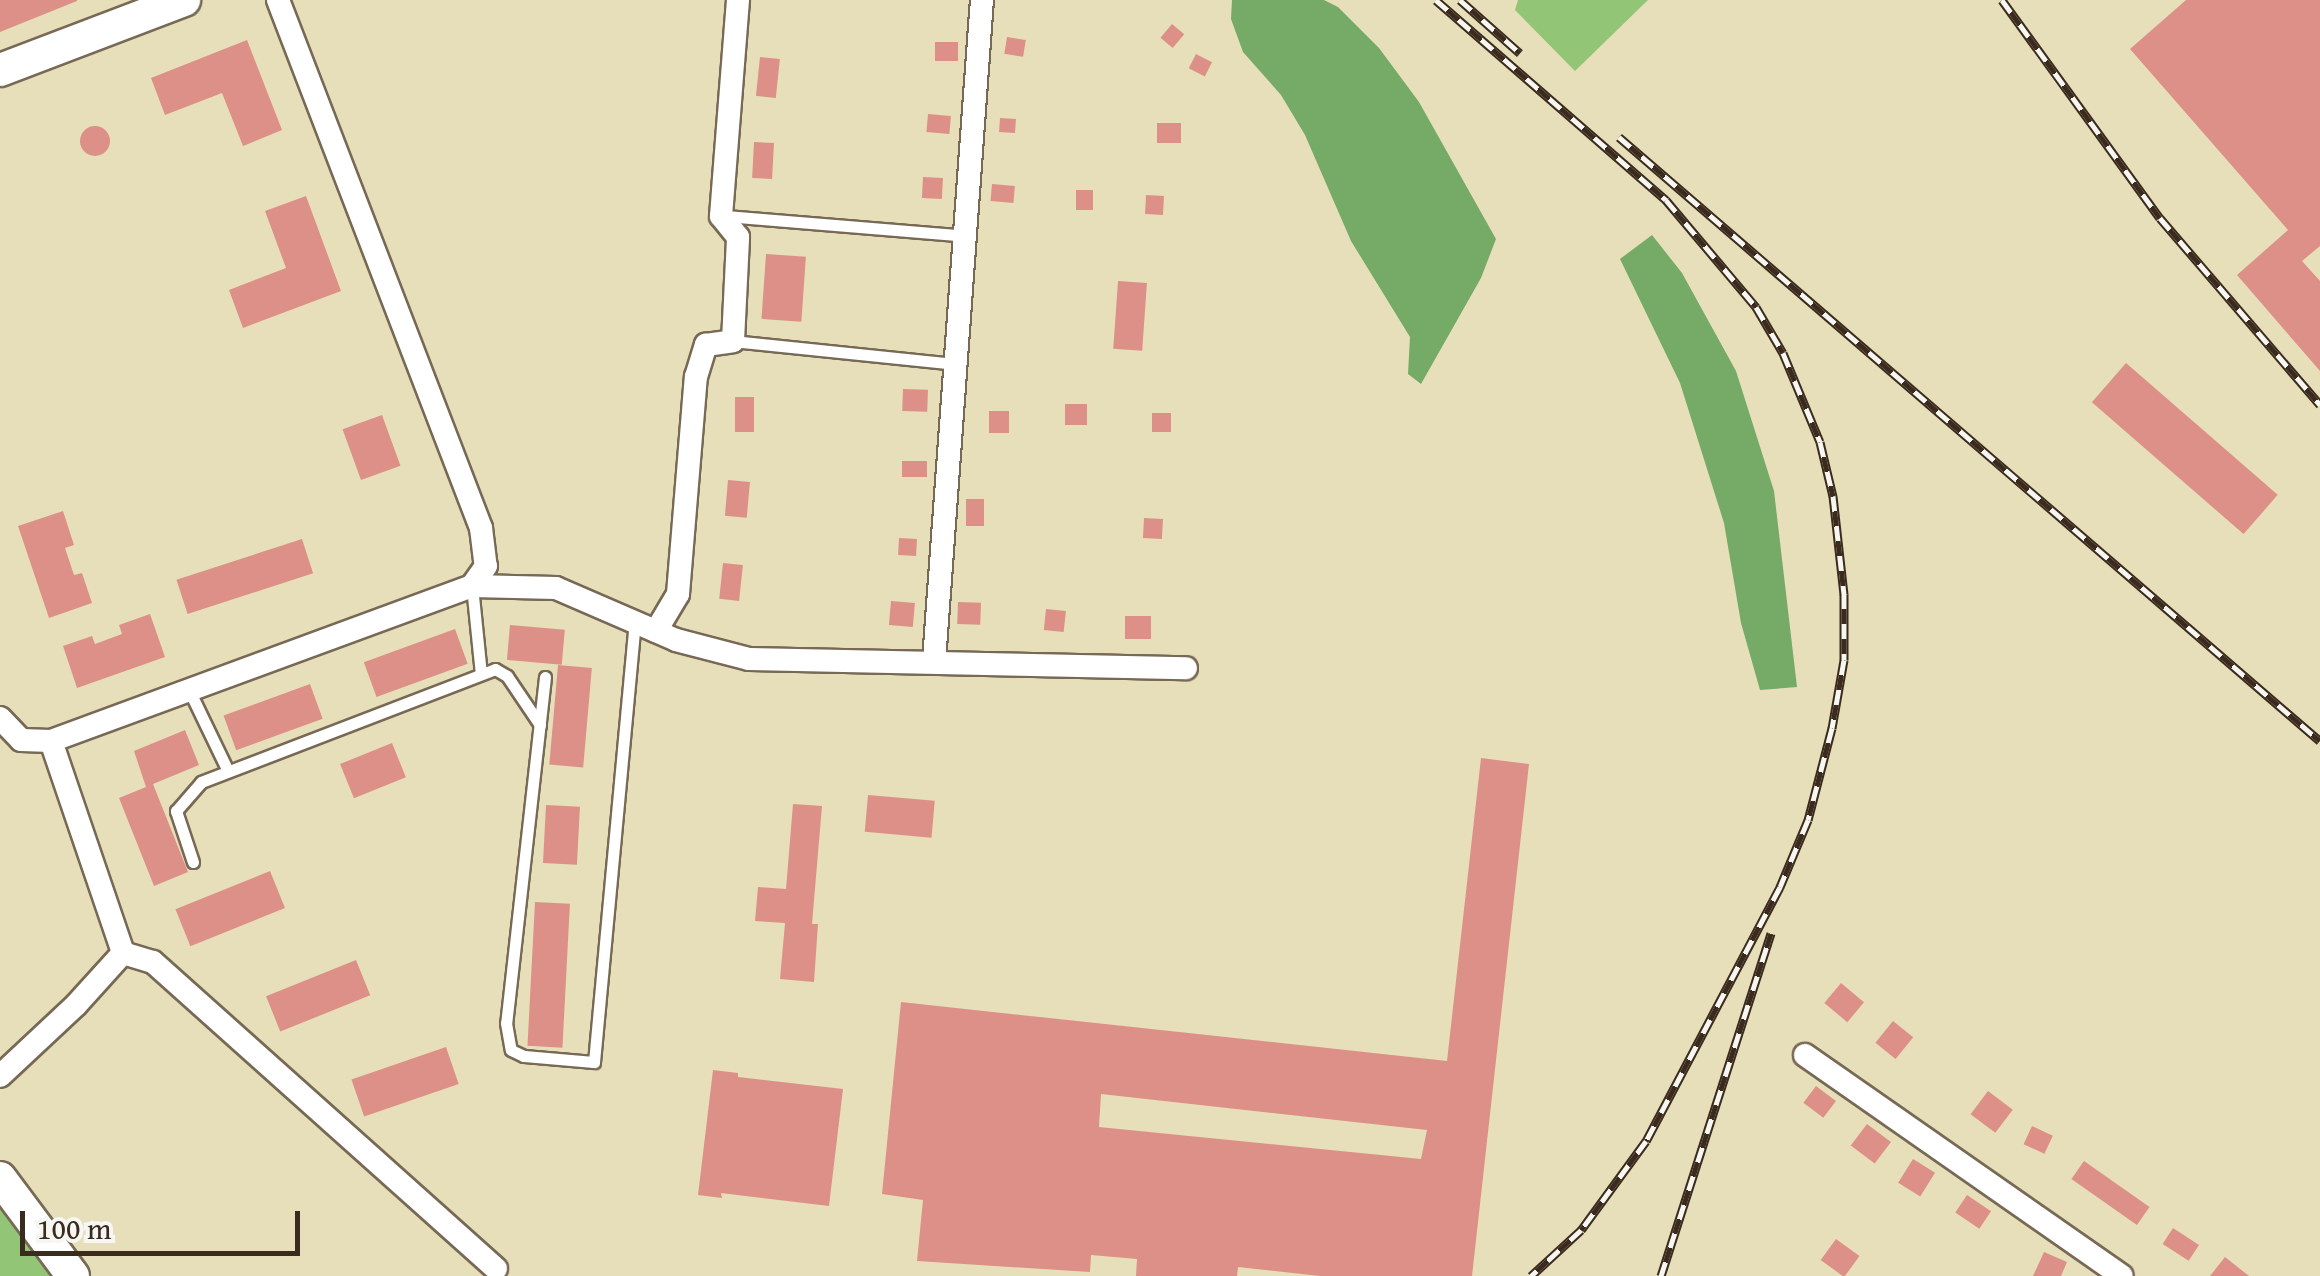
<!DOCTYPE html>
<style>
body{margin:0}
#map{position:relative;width:2320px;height:1276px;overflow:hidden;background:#e7dfba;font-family:"Gentium Book Plus",serif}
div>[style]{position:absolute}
.green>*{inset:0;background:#93c576}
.forest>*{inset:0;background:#76aa67}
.building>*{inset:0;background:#dd9088;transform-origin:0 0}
.round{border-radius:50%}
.roads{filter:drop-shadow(2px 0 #776955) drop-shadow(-2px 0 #776955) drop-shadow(0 2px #776955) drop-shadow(0 -2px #776955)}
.lane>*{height:11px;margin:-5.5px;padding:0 5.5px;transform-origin:5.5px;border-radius:5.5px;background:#fff}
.street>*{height:22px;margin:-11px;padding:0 11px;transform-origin:11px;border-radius:11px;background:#fff}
.secondary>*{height:32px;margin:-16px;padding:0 16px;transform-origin:16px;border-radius:16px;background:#fff}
.rail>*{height:9px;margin-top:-4.5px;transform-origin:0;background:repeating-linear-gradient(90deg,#f6f6f2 0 15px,#3b2a1e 0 30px);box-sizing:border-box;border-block:2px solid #3b2a1e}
span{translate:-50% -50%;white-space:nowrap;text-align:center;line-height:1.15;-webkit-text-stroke:10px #f6f6f2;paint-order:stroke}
.scale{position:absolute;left:20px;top:1211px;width:280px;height:45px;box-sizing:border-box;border:5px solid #3b2a1e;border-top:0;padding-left:12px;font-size:30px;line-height:35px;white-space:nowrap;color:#3b2a1e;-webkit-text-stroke:8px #f6f6f2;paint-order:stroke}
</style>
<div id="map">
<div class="green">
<div style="clip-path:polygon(1518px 0,1648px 0,1575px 71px,1515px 10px)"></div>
<div style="clip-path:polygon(0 1187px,64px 1276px,0 1276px)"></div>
</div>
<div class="forest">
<div style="clip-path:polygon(1232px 0,1324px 0,1338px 7px,1379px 48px,1419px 102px,1496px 239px,1481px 278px,1421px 384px,1408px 374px,1410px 337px,1351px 241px,1305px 135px,1281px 95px,1243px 52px,1231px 19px)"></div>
<div style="clip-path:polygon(1652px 235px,1682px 273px,1736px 371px,1774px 491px,1797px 687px,1760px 690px,1741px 623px,1724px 523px,1680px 383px,1620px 259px)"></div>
</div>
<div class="building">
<div style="clip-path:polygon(0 0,77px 0,77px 1px,0 32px)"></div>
<div style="clip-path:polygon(2186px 0,2320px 0,2320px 246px,2302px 261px,2320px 281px,2320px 371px,2237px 275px,2288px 230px,2130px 49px)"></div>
<div style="left:1172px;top:24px;width:16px;height:18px;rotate:40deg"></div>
<div style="left:1007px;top:37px;width:19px;height:17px;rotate:9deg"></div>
<div style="clip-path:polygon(247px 40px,282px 130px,243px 146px,222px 93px,165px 115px,151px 78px)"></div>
<div style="left:935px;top:42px;width:23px;height:19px"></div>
<div style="left:1196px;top:54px;width:18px;height:16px;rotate:27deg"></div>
<div style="left:760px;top:57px;width:20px;height:39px;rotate:6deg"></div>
<div style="left:928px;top:114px;width:23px;height:18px;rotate:5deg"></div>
<div style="left:1000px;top:118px;width:16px;height:14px;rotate:4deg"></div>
<div style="left:1157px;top:123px;width:24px;height:20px"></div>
<div class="round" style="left:80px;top:126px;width:30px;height:30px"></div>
<div style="left:754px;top:142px;width:20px;height:36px;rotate:3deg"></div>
<div style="left:923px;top:177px;width:20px;height:21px;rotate:3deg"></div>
<div style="left:992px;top:184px;width:23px;height:17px;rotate:5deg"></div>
<div style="left:1076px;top:190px;width:17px;height:20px"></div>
<div style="left:1146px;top:195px;width:18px;height:19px;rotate:3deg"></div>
<div style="clip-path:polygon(306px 196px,341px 291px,243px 328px,229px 290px,286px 268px,265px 211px)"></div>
<div style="left:766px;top:254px;width:40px;height:65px;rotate:4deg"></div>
<div style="left:1118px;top:281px;width:29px;height:68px;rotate:4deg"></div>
<div style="left:2126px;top:363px;width:201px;height:52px;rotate:41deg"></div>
<div style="left:903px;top:389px;width:25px;height:22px;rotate:2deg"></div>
<div style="left:735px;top:397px;width:19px;height:35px"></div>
<div style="left:1065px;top:404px;width:22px;height:21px"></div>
<div style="left:989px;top:411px;width:20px;height:22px"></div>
<div style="left:1152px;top:413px;width:19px;height:19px"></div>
<div style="left:382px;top:415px;width:54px;height:42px;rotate:70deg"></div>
<div style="left:927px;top:461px;width:16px;height:25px;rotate:90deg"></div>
<div style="left:728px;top:480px;width:22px;height:36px;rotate:5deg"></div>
<div style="left:966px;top:499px;width:18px;height:27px"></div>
<div style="clip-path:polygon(63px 511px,74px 545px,65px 548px,74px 575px,82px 573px,92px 603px,49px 618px,18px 526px)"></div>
<div style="left:1144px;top:518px;width:19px;height:20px;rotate:3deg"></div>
<div style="left:899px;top:538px;width:18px;height:17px;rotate:3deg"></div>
<div style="left:302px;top:539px;width:36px;height:132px;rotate:72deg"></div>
<div style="left:723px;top:563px;width:20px;height:36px;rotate:6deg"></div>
<div style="left:891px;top:601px;width:24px;height:24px;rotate:5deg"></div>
<div style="left:958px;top:602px;width:23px;height:22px;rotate:2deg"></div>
<div style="left:1046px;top:609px;width:20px;height:21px;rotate:6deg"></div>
<div style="clip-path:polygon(150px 614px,165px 657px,77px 688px,63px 646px,92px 636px,95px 644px,122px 634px,119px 625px)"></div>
<div style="left:1125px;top:616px;width:26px;height:23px"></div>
<div style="left:510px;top:625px;width:55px;height:35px;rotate:5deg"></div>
<div style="left:455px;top:629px;width:37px;height:97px;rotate:70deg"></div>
<div style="left:558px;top:665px;width:34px;height:100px;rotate:5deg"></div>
<div style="left:310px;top:684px;width:37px;height:92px;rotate:70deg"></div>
<div style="clip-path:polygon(185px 730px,199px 765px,153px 784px,188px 872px,154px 886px,119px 798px,146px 787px,134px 751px)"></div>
<div style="left:392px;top:743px;width:37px;height:56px;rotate:68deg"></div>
<div style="clip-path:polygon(evenodd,1481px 758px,1529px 764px,1472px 1276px,1320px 1276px,1238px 1267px,1237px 1276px,1136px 1276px,1137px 1259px,1091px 1255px,1090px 1272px,917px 1261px,923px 1200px,882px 1194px,901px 1002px,1447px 1061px,1481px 758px,1101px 1094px,1427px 1130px,1421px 1159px,1099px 1127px,1101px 1094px)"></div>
<div style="left:868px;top:795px;width:67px;height:37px;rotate:5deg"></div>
<div style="clip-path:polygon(793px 804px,822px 806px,812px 924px,818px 924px,814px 982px,780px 979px,785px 923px,755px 921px,758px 887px,786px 889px)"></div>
<div style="left:546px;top:805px;width:34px;height:58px;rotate:3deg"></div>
<div style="left:270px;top:871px;width:40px;height:102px;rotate:68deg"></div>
<div style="left:535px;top:902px;width:35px;height:144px;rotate:3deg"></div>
<div style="left:356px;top:960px;width:38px;height:97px;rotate:68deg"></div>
<div style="left:1841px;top:983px;width:30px;height:26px;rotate:40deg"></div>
<div style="left:1893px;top:1021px;width:26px;height:28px;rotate:39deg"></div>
<div style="left:446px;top:1047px;width:39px;height:100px;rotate:71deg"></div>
<div style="clip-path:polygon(713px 1070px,738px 1073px,738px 1077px,843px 1089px,829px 1206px,721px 1193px,722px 1198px,698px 1195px)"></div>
<div style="left:1816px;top:1086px;width:25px;height:21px;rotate:37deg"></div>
<div style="left:1988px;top:1091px;width:31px;height:29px;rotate:37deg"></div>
<div style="left:1867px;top:1124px;width:30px;height:27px;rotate:37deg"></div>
<div style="left:2032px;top:1126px;width:23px;height:20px;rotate:25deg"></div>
<div style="left:1913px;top:1159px;width:26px;height:28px;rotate:32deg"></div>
<div style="left:2084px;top:1161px;width:80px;height:22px;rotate:35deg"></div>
<div style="left:1967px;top:1195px;width:29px;height:21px;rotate:34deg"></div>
<div style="left:2173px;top:1228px;width:31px;height:19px;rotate:33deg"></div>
<div style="left:1836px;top:1239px;width:29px;height:26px;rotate:36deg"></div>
<div style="clip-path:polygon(2044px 1252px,2067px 1262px,2061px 1276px,2033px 1276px)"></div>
<div style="clip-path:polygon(2225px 1257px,2249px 1276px,2210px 1276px)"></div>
</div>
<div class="roads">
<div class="lane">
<div style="left:725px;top:216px;width:242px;rotate:4.7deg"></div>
<div style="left:733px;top:341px;width:222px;rotate:5.9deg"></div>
<div style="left:472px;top:586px;width:88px;rotate:84.2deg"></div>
<div style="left:545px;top:677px;width:348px;rotate:96.4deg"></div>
<div style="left:506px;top:1023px;width:27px;rotate:80deg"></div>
<div style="left:511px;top:1050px;width:14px;rotate:25deg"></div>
<div style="left:524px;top:1056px;width:70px;rotate:4.9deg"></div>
<div style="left:594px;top:1062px;width:441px;rotate:-84.7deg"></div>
<div style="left:189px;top:690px;width:90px;rotate:64.3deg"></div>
<div style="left:193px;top:862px;width:54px;rotate:-108.4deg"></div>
<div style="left:176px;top:811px;width:38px;rotate:-49deg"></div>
<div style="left:201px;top:782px;width:315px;rotate:-21deg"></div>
<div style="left:495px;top:669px;width:14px;rotate:30deg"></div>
<div style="left:507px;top:676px;width:59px;rotate:56deg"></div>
</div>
<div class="street">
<div style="left:278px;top:0;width:566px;rotate:68.97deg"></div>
<div style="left:481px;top:528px;width:38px;rotate:83deg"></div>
<div style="left:486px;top:566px;width:24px;rotate:125deg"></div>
<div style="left:656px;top:631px;width:43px;rotate:-59.3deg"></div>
<div style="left:678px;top:594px;width:218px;rotate:-85.3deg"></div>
<div style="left:696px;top:377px;width:34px;rotate:-73deg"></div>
<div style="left:706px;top:345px;width:27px;rotate:-8deg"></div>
<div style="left:733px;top:341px;width:104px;rotate:-87.2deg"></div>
<div style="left:738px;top:237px;width:27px;rotate:-129deg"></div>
<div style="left:721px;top:216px;width:217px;rotate:-85.5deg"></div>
<div style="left:934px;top:661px;width:663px;rotate:-85.85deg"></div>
<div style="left:0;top:718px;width:30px;rotate:46deg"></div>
<div style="left:21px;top:740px;width:30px;rotate:2deg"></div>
<div style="left:51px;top:741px;width:224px;rotate:71.2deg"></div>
<div style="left:123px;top:953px;width:70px;rotate:132.1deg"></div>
<div style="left:76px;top:1005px;width:104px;rotate:136.9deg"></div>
<div style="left:51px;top:741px;width:449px;rotate:-20.2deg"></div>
<div style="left:472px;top:586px;width:84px;rotate:1.4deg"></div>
<div style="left:556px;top:588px;width:131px;rotate:23.4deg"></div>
<div style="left:676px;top:640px;width:75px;rotate:14.6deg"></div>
<div style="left:749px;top:659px;width:437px;rotate:1.2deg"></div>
<div style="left:123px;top:953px;width:31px;rotate:17deg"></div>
<div style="left:153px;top:962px;width:460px;rotate:41.8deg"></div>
<div style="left:1805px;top:1055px;width:386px;rotate:34.9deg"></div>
</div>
<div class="secondary">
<div style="left:0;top:70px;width:197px;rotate:-20.8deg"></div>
<div style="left:0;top:1178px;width:122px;rotate:53.3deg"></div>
</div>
</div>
<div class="rail">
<div style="left:1436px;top:0;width:305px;rotate:41deg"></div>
<div style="left:1666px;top:200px;width:140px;rotate:49.9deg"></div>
<div style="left:1756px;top:307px;width:53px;rotate:59.6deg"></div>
<div style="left:1783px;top:353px;width:96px;rotate:67.4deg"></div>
<div style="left:1820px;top:442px;width:56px;rotate:76.5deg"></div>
<div style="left:1833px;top:496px;width:99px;rotate:83.6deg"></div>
<div style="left:1844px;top:594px;width:66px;rotate:90deg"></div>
<div style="left:1844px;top:660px;width:69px;rotate:100deg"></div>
<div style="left:1832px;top:728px;width:95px;rotate:104.6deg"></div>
<div style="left:1808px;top:820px;width:73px;rotate:112.7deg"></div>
<div style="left:1780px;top:887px;width:287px;rotate:117.8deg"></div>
<div style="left:1646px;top:1141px;width:110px;rotate:126.1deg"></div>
<div style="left:1581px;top:1230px;width:68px;rotate:137.4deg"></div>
<div style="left:1460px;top:0;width:80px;rotate:41.5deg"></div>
<div style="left:2002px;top:0;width:269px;rotate:54.1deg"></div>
<div style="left:2160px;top:218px;width:246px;rotate:49.4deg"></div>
<div style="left:1619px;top:137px;width:925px;rotate:40.75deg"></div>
<div style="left:1661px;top:1276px;width:360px;rotate:-72.2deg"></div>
</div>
<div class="scale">100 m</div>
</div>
